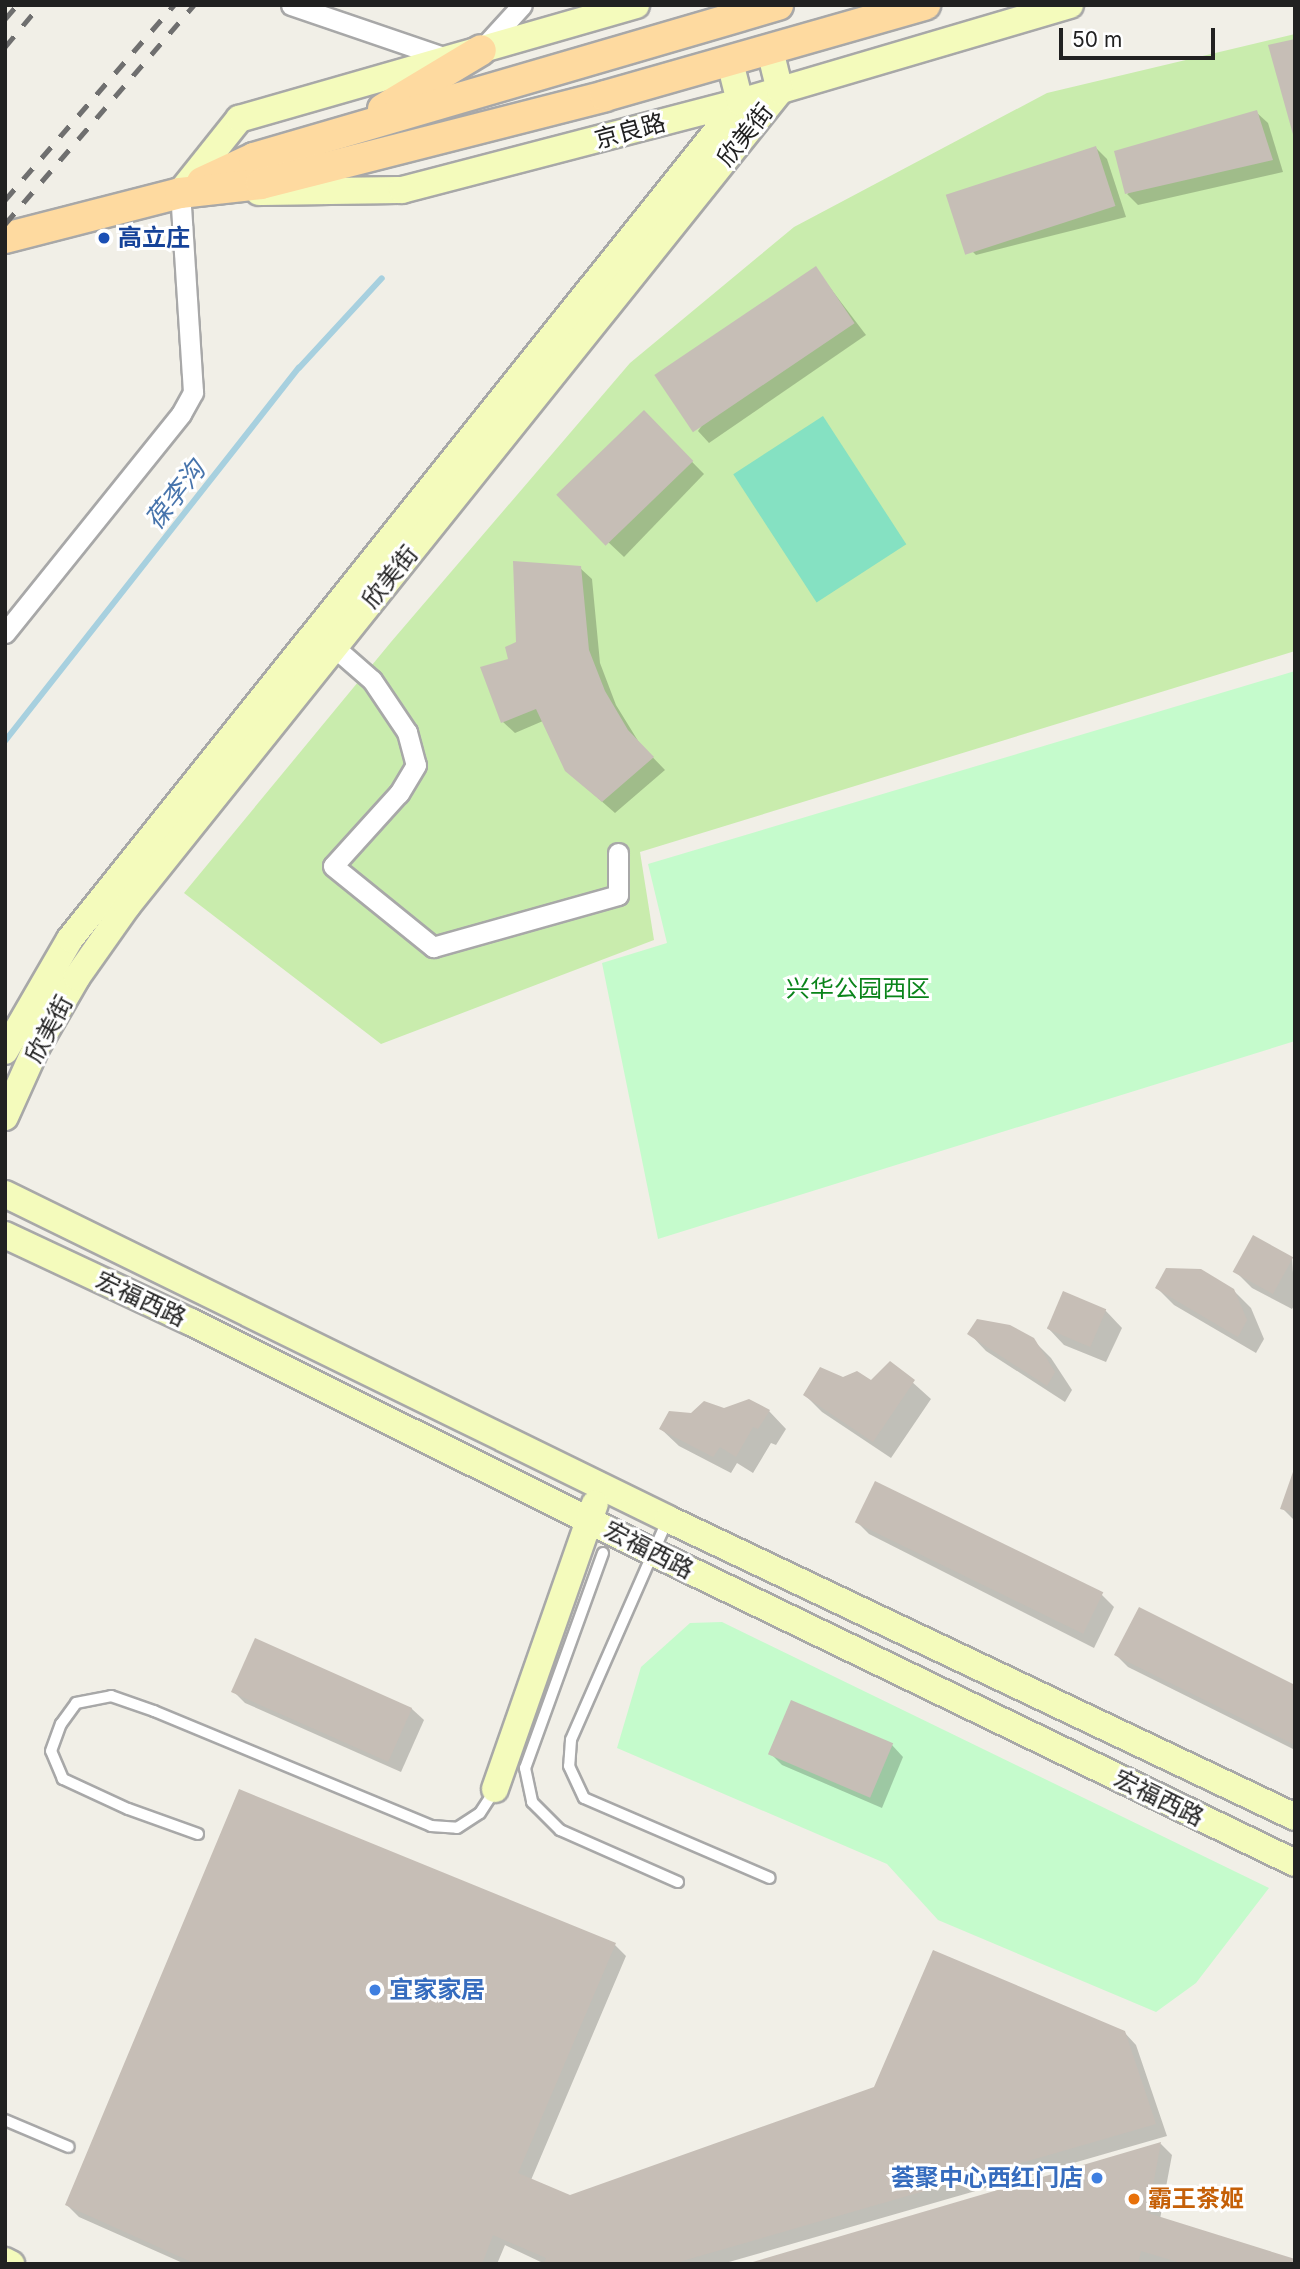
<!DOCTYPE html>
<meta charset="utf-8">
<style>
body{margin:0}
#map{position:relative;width:1300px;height:2269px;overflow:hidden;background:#f1efe7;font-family:Inter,"Noto Sans SC",sans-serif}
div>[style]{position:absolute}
.grass>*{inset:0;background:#c9ecad}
.park>*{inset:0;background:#c5fbcc}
.pitch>*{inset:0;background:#85e1c2;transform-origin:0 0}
.shadow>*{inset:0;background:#0003}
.stream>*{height:6px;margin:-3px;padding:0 3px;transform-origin:3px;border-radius:3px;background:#a7d0df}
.building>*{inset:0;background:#c6beb6;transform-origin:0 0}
.roads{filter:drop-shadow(2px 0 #a8a8a8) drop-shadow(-2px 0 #a8a8a8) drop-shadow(0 2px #a8a8a8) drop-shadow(0 -2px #a8a8a8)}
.lane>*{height:10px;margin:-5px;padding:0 5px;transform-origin:5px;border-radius:5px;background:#fff}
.street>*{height:19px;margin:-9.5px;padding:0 9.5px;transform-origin:9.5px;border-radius:9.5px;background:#fff}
.secondary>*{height:26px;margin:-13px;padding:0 13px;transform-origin:13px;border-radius:13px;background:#f4fbbc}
.primary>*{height:30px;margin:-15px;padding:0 15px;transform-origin:15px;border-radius:15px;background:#fedaa0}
.rail>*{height:5px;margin-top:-2.5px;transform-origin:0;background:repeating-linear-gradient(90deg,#6f6f6f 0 14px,transparent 0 28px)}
.dots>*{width:19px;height:19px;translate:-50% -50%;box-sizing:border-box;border:4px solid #fff;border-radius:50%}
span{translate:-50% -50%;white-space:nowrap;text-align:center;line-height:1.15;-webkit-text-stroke:6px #fff;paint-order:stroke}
.street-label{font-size:24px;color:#212121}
.transit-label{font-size:24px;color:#164399;font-weight:700}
.left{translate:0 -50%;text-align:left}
.park-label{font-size:24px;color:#0a841a}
.shop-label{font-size:24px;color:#366cbe;font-weight:700}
.right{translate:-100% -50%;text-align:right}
.food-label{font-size:24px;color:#c56008;font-weight:700}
.water-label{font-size:26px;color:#4774ac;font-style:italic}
.frame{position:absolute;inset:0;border:7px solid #212121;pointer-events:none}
.scale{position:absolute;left:1059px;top:28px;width:156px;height:32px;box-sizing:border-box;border:4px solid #212121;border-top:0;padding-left:9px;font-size:21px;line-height:24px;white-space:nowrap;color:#212121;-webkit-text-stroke:5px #fff;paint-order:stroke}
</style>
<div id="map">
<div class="grass">
<div style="clip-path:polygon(1295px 34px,1295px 651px,640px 852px,654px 940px,381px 1044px,184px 893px,391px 642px,630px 363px,794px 227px,1047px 93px)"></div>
</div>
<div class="park">
<div style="clip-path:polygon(1295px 671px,1295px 1041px,658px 1239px,602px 963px,667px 943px,648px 864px)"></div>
<div style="clip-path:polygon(722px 1622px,1269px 1888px,1196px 1983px,1156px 2012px,938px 1920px,887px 1864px,617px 1748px,641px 1667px,690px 1623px)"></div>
</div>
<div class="pitch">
<div style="left:823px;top:416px;width:153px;height:107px;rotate:57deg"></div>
</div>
<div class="shadow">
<div style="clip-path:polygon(1256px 112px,1268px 123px,1283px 172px,1138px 205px,1127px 194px)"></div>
<div style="clip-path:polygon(1096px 148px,1107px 159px,1126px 217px,976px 255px,964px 243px)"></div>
<div style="clip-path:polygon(815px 268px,866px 335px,709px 443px,698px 431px)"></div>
<div style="clip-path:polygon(644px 413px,704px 474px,624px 557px,574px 510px)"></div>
<div style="clip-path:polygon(580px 568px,592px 579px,600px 663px,616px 705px,640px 744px,665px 770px,615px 813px,566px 770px,543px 721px,515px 733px,503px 722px,510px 660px,518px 644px)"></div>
<div style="clip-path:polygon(1292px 1258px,1295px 1304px,1292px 1309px,1252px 1288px,1235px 1271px)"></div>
<div style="clip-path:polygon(1157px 1288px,1233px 1290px,1251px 1308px,1264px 1339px,1256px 1353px,1174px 1305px)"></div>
<div style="clip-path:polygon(1105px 1310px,1122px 1328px,1106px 1362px,1064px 1345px,1047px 1327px)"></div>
<div style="clip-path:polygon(969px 1333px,1033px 1340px,1051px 1358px,1072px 1390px,1065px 1402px,986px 1351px)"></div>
<div style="clip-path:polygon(891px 1363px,931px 1399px,891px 1458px,822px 1412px,805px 1395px,843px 1379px,871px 1383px)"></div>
<div style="clip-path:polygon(724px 1410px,769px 1411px,786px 1429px,776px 1445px,771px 1443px,753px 1473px,737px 1463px,731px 1473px,679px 1446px,661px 1429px,691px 1414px)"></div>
<div style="clip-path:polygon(1295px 1473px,1295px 1521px,1282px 1508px)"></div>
<div style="clip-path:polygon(858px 1523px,1102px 1595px,1114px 1607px,1094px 1648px,869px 1534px)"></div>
<div style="clip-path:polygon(1116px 1655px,1295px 1687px,1295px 1750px,1128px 1667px)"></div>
<div style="clip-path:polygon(234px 1692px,412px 1709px,424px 1720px,401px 1772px,245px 1703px)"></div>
<div style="clip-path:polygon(892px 1745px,903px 1757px,882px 1808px,782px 1765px,771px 1754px)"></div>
<div style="clip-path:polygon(615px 1945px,626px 1956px,531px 2180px,570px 2196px,1124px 2032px,1136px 2045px,1167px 2136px,722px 2264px,545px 2264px,505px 2245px,497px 2264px,185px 2264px,79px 2217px,67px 2205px)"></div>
<div style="clip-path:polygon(1161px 2144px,1172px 2155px,1160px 2219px,1295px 2264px,749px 2264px)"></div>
</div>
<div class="stream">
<div style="left:5px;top:741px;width:475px;rotate:-51.8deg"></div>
<div style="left:299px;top:368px;width:122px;rotate:-47.3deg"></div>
</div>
<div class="building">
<div style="clip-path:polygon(1295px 39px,1295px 138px,1294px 138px,1268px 45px)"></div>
<div style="clip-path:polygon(1257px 110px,1273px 160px,1125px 194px,1114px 151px)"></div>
<div style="left:1096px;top:146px;width:63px;height:158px;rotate:72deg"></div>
<div style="left:816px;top:266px;width:69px;height:195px;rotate:56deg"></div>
<div style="left:644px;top:410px;width:71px;height:122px;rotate:46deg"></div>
<div style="clip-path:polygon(513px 561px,581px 566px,589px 650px,605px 691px,628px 730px,654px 757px,602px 802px,565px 771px,536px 709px,501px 723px,480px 667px,508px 659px,505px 647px,516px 642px)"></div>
<div style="left:1253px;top:1235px;width:46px;height:42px;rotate:29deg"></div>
<div style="clip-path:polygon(1166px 1268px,1201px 1269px,1234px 1289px,1247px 1320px,1238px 1337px,1155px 1288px)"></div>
<div style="left:1063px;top:1291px;width:47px;height:41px;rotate:23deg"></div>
<div style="clip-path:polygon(977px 1319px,1010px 1325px,1034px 1338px,1055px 1372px,1047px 1386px,967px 1334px)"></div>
<div style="clip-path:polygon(890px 1361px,915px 1380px,873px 1442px,803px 1395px,820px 1367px,843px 1377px,857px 1371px,871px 1380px)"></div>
<div style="clip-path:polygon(749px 1399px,770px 1410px,758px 1429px,753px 1427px,736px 1457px,720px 1447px,713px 1457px,659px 1429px,669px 1411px,691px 1413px,704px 1401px,724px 1408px)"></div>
<div style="clip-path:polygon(1294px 1469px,1295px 1469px,1295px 1513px,1280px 1509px)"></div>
<div style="left:875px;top:1481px;width:254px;height:46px;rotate:26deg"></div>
<div style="clip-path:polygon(1139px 1607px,1295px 1685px,1295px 1745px,1114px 1655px)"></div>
<div style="left:255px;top:1638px;width:172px;height:59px;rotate:24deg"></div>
<div style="left:791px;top:1700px;width:111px;height:59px;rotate:23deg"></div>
<div style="clip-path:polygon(239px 1789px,616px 1943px,518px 2173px,570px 2195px,874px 2087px,933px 1950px,1125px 2031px,1156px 2124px,672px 2264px,543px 2264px,546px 2258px,493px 2235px,482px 2264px,196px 2264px,65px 2205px)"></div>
<div style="clip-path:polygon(1161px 2142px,1148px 2213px,1295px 2259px,1295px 2264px,1184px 2264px,1141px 2251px,1138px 2264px,746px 2264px)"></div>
</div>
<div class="roads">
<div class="lane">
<div style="left:667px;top:1521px;width:239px;rotate:113.7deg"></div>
<div style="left:571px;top:1740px;width:26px;rotate:94deg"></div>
<div style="left:569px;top:1766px;width:35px;rotate:65deg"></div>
<div style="left:584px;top:1798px;width:202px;rotate:23.3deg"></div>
<div style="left:603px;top:1553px;width:229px;rotate:109.9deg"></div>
<div style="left:525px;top:1768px;width:35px;rotate:78deg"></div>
<div style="left:532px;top:1802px;width:40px;rotate:45deg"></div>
<div style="left:560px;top:1830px;width:129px;rotate:23.8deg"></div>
<div style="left:198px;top:1834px;width:74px;rotate:-160.3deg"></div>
<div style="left:128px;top:1809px;width:72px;rotate:-155.2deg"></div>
<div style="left:63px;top:1779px;width:30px;rotate:-113deg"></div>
<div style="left:51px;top:1751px;width:29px;rotate:-70deg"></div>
<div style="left:61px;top:1724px;width:26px;rotate:-54deg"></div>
<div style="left:76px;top:1703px;width:36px;rotate:-11deg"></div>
<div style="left:111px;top:1696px;width:46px;rotate:19.2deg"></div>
<div style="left:154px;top:1711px;width:300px;rotate:22.5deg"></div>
<div style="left:431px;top:1826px;width:26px;rotate:4deg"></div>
<div style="left:457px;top:1828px;width:27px;rotate:-33deg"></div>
<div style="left:480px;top:1813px;width:27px;rotate:-57deg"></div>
<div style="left:5px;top:2120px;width:69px;rotate:22.9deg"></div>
</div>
<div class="street">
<div style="left:291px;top:5px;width:168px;rotate:18.8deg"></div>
<div style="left:482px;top:49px;width:59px;rotate:-47.7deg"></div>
<div style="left:5px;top:633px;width:281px;rotate:-51.2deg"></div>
<div style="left:181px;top:414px;width:25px;rotate:-61deg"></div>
<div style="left:193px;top:392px;width:199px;rotate:-93.7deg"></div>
<div style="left:334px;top:647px;width:50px;rotate:41deg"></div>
<div style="left:372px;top:680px;width:63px;rotate:56.1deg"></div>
<div style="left:407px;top:732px;width:34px;rotate:75deg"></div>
<div style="left:416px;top:765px;width:33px;rotate:121deg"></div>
<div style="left:399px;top:793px;width:98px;rotate:132.1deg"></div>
<div style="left:333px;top:866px;width:129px;rotate:39deg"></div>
<div style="left:433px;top:947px;width:192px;rotate:-15.7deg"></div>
<div style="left:618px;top:895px;width:42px;rotate:-90deg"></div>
</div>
<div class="secondary">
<div style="left:259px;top:192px;width:143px;rotate:-0.8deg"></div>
<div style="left:402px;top:190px;width:349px;rotate:-14.6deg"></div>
<div style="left:740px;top:102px;width:344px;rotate:-16.4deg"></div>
<div style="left:180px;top:193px;width:95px;rotate:-51.4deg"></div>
<div style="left:239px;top:119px;width:413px;rotate:-16deg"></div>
<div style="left:5px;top:1051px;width:129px;rotate:-59.9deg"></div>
<div style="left:70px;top:939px;width:1072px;rotate:-51.32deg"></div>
<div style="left:740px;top:102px;width:41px;rotate:-104deg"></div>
<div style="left:5px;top:1117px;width:76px;rotate:-65.8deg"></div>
<div style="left:36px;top:1048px;width:82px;rotate:-60deg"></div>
<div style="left:77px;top:977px;width:87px;rotate:-54.8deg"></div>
<div style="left:127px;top:906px;width:1044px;rotate:-51.3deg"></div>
<div style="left:780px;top:91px;width:42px;rotate:-103.7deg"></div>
<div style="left:5px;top:1194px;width:738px;rotate:26.11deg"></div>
<div style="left:668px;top:1519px;width:694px;rotate:25.42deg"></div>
<div style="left:5px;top:1235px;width:205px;rotate:25.1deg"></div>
<div style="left:191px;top:1322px;width:515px;rotate:26.52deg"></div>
<div style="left:652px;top:1552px;width:714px;rotate:25.81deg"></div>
<div style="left:495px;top:1789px;width:302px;rotate:-70.7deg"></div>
<div style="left:5px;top:2261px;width:7px;rotate:27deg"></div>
</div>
<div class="primary">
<div style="left:383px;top:109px;width:114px;rotate:-31deg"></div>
<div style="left:202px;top:182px;width:57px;rotate:-24.8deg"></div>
<div style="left:254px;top:158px;width:546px;rotate:-16.28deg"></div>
<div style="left:5px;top:238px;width:181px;rotate:-14.4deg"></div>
<div style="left:180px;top:193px;width:81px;rotate:-6.3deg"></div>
<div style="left:261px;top:184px;width:355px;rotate:-14.3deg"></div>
<div style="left:605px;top:96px;width:333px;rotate:-15.9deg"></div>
</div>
</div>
<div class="rail">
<div style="left:5px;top:19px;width:18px;rotate:-49deg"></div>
<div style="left:5px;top:47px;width:55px;rotate:-50.2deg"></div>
<div style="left:5px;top:200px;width:258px;rotate:-49.1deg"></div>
<div style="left:5px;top:224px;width:289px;rotate:-49.2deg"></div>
</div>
<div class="dots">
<div style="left:104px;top:238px;background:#1a4fb4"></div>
<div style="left:375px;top:1990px;background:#3f7fe0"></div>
<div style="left:1097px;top:2178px;background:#3f7fe0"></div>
<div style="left:1134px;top:2199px;background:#e8710a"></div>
</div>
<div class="street-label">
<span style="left:630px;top:131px;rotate:-15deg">京良路</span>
<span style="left:745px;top:135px;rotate:-51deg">欣美街</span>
<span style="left:390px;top:577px;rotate:-51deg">欣美街</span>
<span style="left:49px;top:1029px;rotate:-62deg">欣美街</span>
<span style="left:141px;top:1299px;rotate:25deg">宏福西路</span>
<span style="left:649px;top:1550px;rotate:27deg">宏福西路</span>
<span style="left:1159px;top:1798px;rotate:26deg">宏福西路</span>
</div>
<div class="transit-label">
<span class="left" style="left:118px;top:238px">高立庄</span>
</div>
<div class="park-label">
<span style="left:858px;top:989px">兴华公园西区</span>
</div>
<div class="shop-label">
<span class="left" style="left:389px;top:1990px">宜家家居</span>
<span class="right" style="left:1083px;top:2178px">荟聚中心西红门店</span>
</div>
<div class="food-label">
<span class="left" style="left:1148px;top:2199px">霸王茶姬</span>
</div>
<div class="water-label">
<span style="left:175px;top:495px;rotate:-52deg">葆李沟</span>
</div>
<div class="frame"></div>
<div class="scale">50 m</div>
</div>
